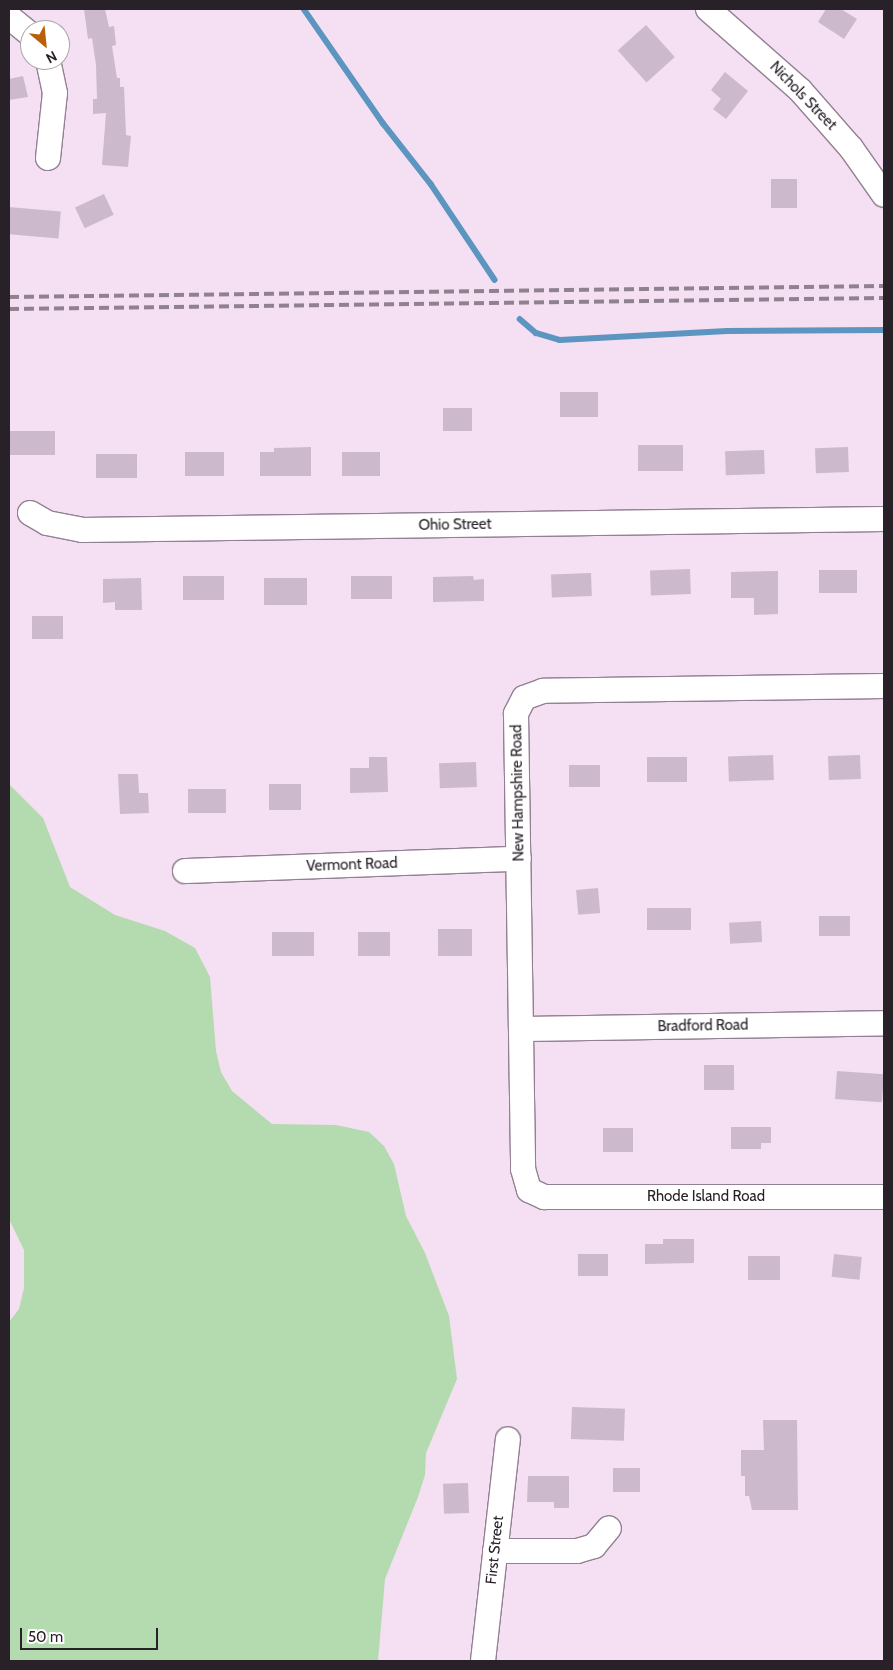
<!DOCTYPE html>
<style>
body{margin:0}
#map{position:relative;width:893px;height:1670px;overflow:hidden;background:#f4dff3;font-family:Cabin,sans-serif}
div>[style]{position:absolute}
.green>*{inset:0;background:#b3dbaf}
.stream>*{height:5.5px;margin:-2.75px;padding:0 2.75px;transform-origin:2.75px;border-radius:2.75px;background:#5b95c0}
.building>*{inset:0;background:#cdb9cc;transform-origin:0 0}
.roads{filter:drop-shadow(1px 0 #938092) drop-shadow(-1px 0 #938092) drop-shadow(0 1px #938092) drop-shadow(0 -1px #938092)}
.minor>*{height:24px;margin:-12px;padding:0 12px;transform-origin:12px;border-radius:12px;background:#fff}
.rail>*{height:4px;margin-top:-2px;transform-origin:0;background:repeating-linear-gradient(90deg,#90818f 0 10px,transparent 0 15px)}
span{translate:-50% -50%;white-space:nowrap;text-align:center;line-height:1.15;-webkit-text-stroke:4px #fff;paint-order:stroke}
.street-label{font-size:15px;color:#282128}
.frame{position:absolute;inset:0;border:10px solid #282128;pointer-events:none}
.north{position:absolute;left:20px;top:20px;width:50px;height:50px;box-sizing:border-box;background:#fff;border:1px solid #a9a6a9;border-radius:50%;rotate:152deg;font-size:14px;font-weight:700;line-height:20px;text-align:center;color:#282128}
.north::after{content:'';display:block;margin:auto;width:18px;height:22px;background:#ba5e07;clip-path:polygon(50% 0,100% 100%,50% 72%,0 100%)}
.scale{position:absolute;left:20px;top:1628px;width:138px;height:22px;box-sizing:border-box;border:2px solid #282128;border-top:0;padding-left:6px;font-size:15px;line-height:18px;white-space:nowrap;color:#282128;-webkit-text-stroke:4px #fff;paint-order:stroke}
</style>
<div id="map">
<div class="green">
<div style="clip-path:polygon(9px 784px,43px 818px,70px 887px,115px 915px,165px 931px,195px 948px,210px 977px,216px 1051px,221px 1072px,232px 1091px,272px 1124px,336px 1125px,369px 1132px,384px 1146px,394px 1164px,406px 1216px,425px 1253px,449px 1316px,457px 1379px,426px 1453px,425px 1475px,418px 1497px,385px 1579px,378px 1661px,9px 1661px,9px 1322px,19px 1309px,24px 1288px,24px 1250px,9px 1219px)"></div>
</div>
<div class="stream">
<div style="left:304px;top:9px;width:139px;rotate:55.3deg"></div>
<div style="left:383px;top:123px;width:78px;rotate:51.8deg"></div>
<div style="left:431px;top:184px;width:115px;rotate:56.3deg"></div>
<div style="left:520px;top:319px;width:21px;rotate:41deg"></div>
<div style="left:536px;top:333px;width:25px;rotate:16deg"></div>
<div style="left:560px;top:340px;width:167px;rotate:-3.1deg"></div>
<div style="left:727px;top:331px;width:157px;rotate:-0.4deg"></div>
</div>
<div class="building">
<div style="clip-path:polygon(84px 9px,105px 9px,109px 27px,114px 26px,116px 45px,112px 46px,117px 78px,120px 78px,120px 87px,124px 87px,126px 135px,131px 136px,128px 167px,102px 165px,106px 113px,93px 114px,93px 99px,97px 99px,96px 65px,92px 38px,88px 39px)"></div>
<div style="clip-path:polygon(826px 9px,841px 9px,857px 19px,844px 39px,818px 22px)"></div>
<div style="left:646px;top:25px;width:43px;height:38px;rotate:48deg"></div>
<div style="clip-path:polygon(725px 72px,748px 91px,726px 119px,713px 109px,721px 99px,711px 90px)"></div>
<div style="clip-path:polygon(23px 76px,28px 97px,9px 100px,9px 79px)"></div>
<div style="left:797px;top:179px;width:29px;height:26px;rotate:90deg"></div>
<div style="left:104px;top:194px;width:23px;height:32px;rotate:65deg"></div>
<div style="left:9px;top:207px;width:52px;height:27px;rotate:5deg"></div>
<div style="left:598px;top:392px;width:25px;height:38px;rotate:90deg"></div>
<div style="left:472px;top:408px;width:23px;height:29px;rotate:90deg"></div>
<div style="left:9px;top:431px;width:46px;height:24px"></div>
<div style="left:638px;top:445px;width:45px;height:26px"></div>
<div style="clip-path:polygon(311px 447px,311px 476px,260px 476px,260px 452px,274px 452px,274px 448px)"></div>
<div style="left:848px;top:447px;width:25px;height:33px;rotate:88deg"></div>
<div style="left:764px;top:450px;width:24px;height:39px;rotate:88deg"></div>
<div style="left:224px;top:452px;width:24px;height:39px;rotate:90deg"></div>
<div style="left:380px;top:452px;width:24px;height:38px;rotate:90deg"></div>
<div style="left:137px;top:454px;width:24px;height:41px;rotate:90deg"></div>
<div style="left:690px;top:569px;width:25px;height:40px;rotate:88deg"></div>
<div style="left:819px;top:570px;width:38px;height:23px"></div>
<div style="clip-path:polygon(778px 571px,778px 614px,754px 615px,754px 598px,731px 598px,731px 572px)"></div>
<div style="left:591px;top:573px;width:23px;height:40px;rotate:88deg"></div>
<div style="left:183px;top:576px;width:41px;height:24px"></div>
<div style="left:351px;top:576px;width:41px;height:23px"></div>
<div style="clip-path:polygon(473px 576px,474px 580px,484px 579px,484px 601px,433px 602px,433px 577px)"></div>
<div style="clip-path:polygon(141px 578px,142px 610px,115px 610px,115px 602px,103px 603px,103px 579px)"></div>
<div style="left:264px;top:578px;width:43px;height:27px"></div>
<div style="left:63px;top:616px;width:23px;height:31px;rotate:90deg"></div>
<div style="left:773px;top:755px;width:25px;height:45px;rotate:88deg"></div>
<div style="left:860px;top:755px;width:24px;height:32px;rotate:88deg"></div>
<div style="clip-path:polygon(369px 757px,387px 757px,388px 792px,350px 793px,350px 768px,369px 768px)"></div>
<div style="left:687px;top:757px;width:25px;height:40px;rotate:90deg"></div>
<div style="left:476px;top:762px;width:25px;height:37px;rotate:88deg"></div>
<div style="left:600px;top:765px;width:22px;height:31px;rotate:90deg"></div>
<div style="clip-path:polygon(118px 774px,138px 774px,139px 793px,148px 793px,149px 813px,120px 814px)"></div>
<div style="left:269px;top:784px;width:32px;height:26px"></div>
<div style="left:188px;top:789px;width:38px;height:24px"></div>
<div style="left:598px;top:888px;width:25px;height:22px;rotate:85deg"></div>
<div style="left:647px;top:908px;width:44px;height:22px"></div>
<div style="left:819px;top:916px;width:31px;height:20px"></div>
<div style="left:761px;top:921px;width:21px;height:32px;rotate:87deg"></div>
<div style="left:438px;top:929px;width:34px;height:27px"></div>
<div style="left:314px;top:932px;width:24px;height:42px;rotate:90deg"></div>
<div style="left:390px;top:932px;width:24px;height:32px;rotate:90deg"></div>
<div style="left:704px;top:1065px;width:30px;height:25px"></div>
<div style="left:837px;top:1071px;width:47px;height:28px;rotate:4deg"></div>
<div style="clip-path:polygon(731px 1127px,771px 1127px,771px 1143px,761px 1143px,761px 1149px,731px 1149px)"></div>
<div style="left:603px;top:1128px;width:30px;height:24px"></div>
<div style="clip-path:polygon(663px 1239px,694px 1239px,694px 1263px,645px 1264px,645px 1244px,663px 1244px)"></div>
<div style="left:578px;top:1254px;width:30px;height:22px"></div>
<div style="left:834px;top:1254px;width:28px;height:23px;rotate:6deg"></div>
<div style="left:748px;top:1256px;width:32px;height:24px"></div>
<div style="left:572px;top:1407px;width:53px;height:32px;rotate:2deg"></div>
<div style="clip-path:polygon(763px 1420px,797px 1420px,798px 1510px,752px 1510px,749px 1496px,745px 1496px,745px 1476px,741px 1476px,741px 1450px,764px 1450px)"></div>
<div style="left:613px;top:1468px;width:27px;height:24px"></div>
<div style="clip-path:polygon(528px 1476px,569px 1476px,569px 1508px,554px 1508px,554px 1502px,527px 1502px)"></div>
<div style="left:468px;top:1483px;width:30px;height:25px;rotate:88deg"></div>
</div>
<div class="roads">
<div class="minor">
<div style="left:708px;top:9px;width:123px;rotate:41.4deg"></div>
<div style="left:800px;top:90px;width:77px;rotate:48.7deg"></div>
<div style="left:851px;top:148px;width:57px;rotate:54.9deg"></div>
<div style="left:9px;top:17px;width:27px;rotate:39deg"></div>
<div style="left:48px;top:158px;width:65px;rotate:-83.9deg"></div>
<div style="left:55px;top:93px;width:34px;rotate:-102deg"></div>
<div style="left:30px;top:513px;width:20px;rotate:30deg"></div>
<div style="left:47px;top:523px;width:36px;rotate:11deg"></div>
<div style="left:82px;top:530px;width:802px;rotate:-0.79deg"></div>
<div style="left:884px;top:686px;width:341px;rotate:179.2deg"></div>
<div style="left:543px;top:691px;width:20px;rotate:160deg"></div>
<div style="left:524px;top:698px;width:18px;rotate:117deg"></div>
<div style="left:516px;top:714px;width:455px;rotate:89.1deg"></div>
<div style="left:523px;top:1169px;width:22px;rotate:74deg"></div>
<div style="left:529px;top:1190px;width:17px;rotate:25deg"></div>
<div style="left:544px;top:1197px;width:340px"></div>
<div style="left:185px;top:871px;width:334px;rotate:-2.1deg"></div>
<div style="left:521px;top:1029px;width:363px;rotate:-0.9deg"></div>
<div style="left:495px;top:1551px;width:82px"></div>
<div style="left:577px;top:1551px;width:18px;rotate:-16deg"></div>
<div style="left:594px;top:1546px;width:23px;rotate:-50deg"></div>
<div style="left:483px;top:1661px;width:223px;rotate:-83.6deg"></div>
</div>
</div>
<div class="rail">
<div style="left:9px;top:297px;width:875px;rotate:-0.72deg"></div>
<div style="left:9px;top:309px;width:875px;rotate:-0.72deg"></div>
</div>
<div class="street-label">
<span style="left:803px;top:96px;rotate:46deg">Nichols Street</span>
<span style="left:455px;top:525px;rotate:-1deg">Ohio Street</span>
<span style="left:518px;top:793px;rotate:-91deg">New Hampshire Road</span>
<span style="left:352px;top:865px;rotate:-2deg">Vermont Road</span>
<span style="left:703px;top:1026px;rotate:-1deg">Bradford Road</span>
<span style="left:706px;top:1197px">Rhode Island Road</span>
<span style="left:495px;top:1550px;rotate:-84deg">First Street</span>
</div>
<div class="frame"></div>
<div class="north">N</div>
<div class="scale">50 m</div>
</div>
